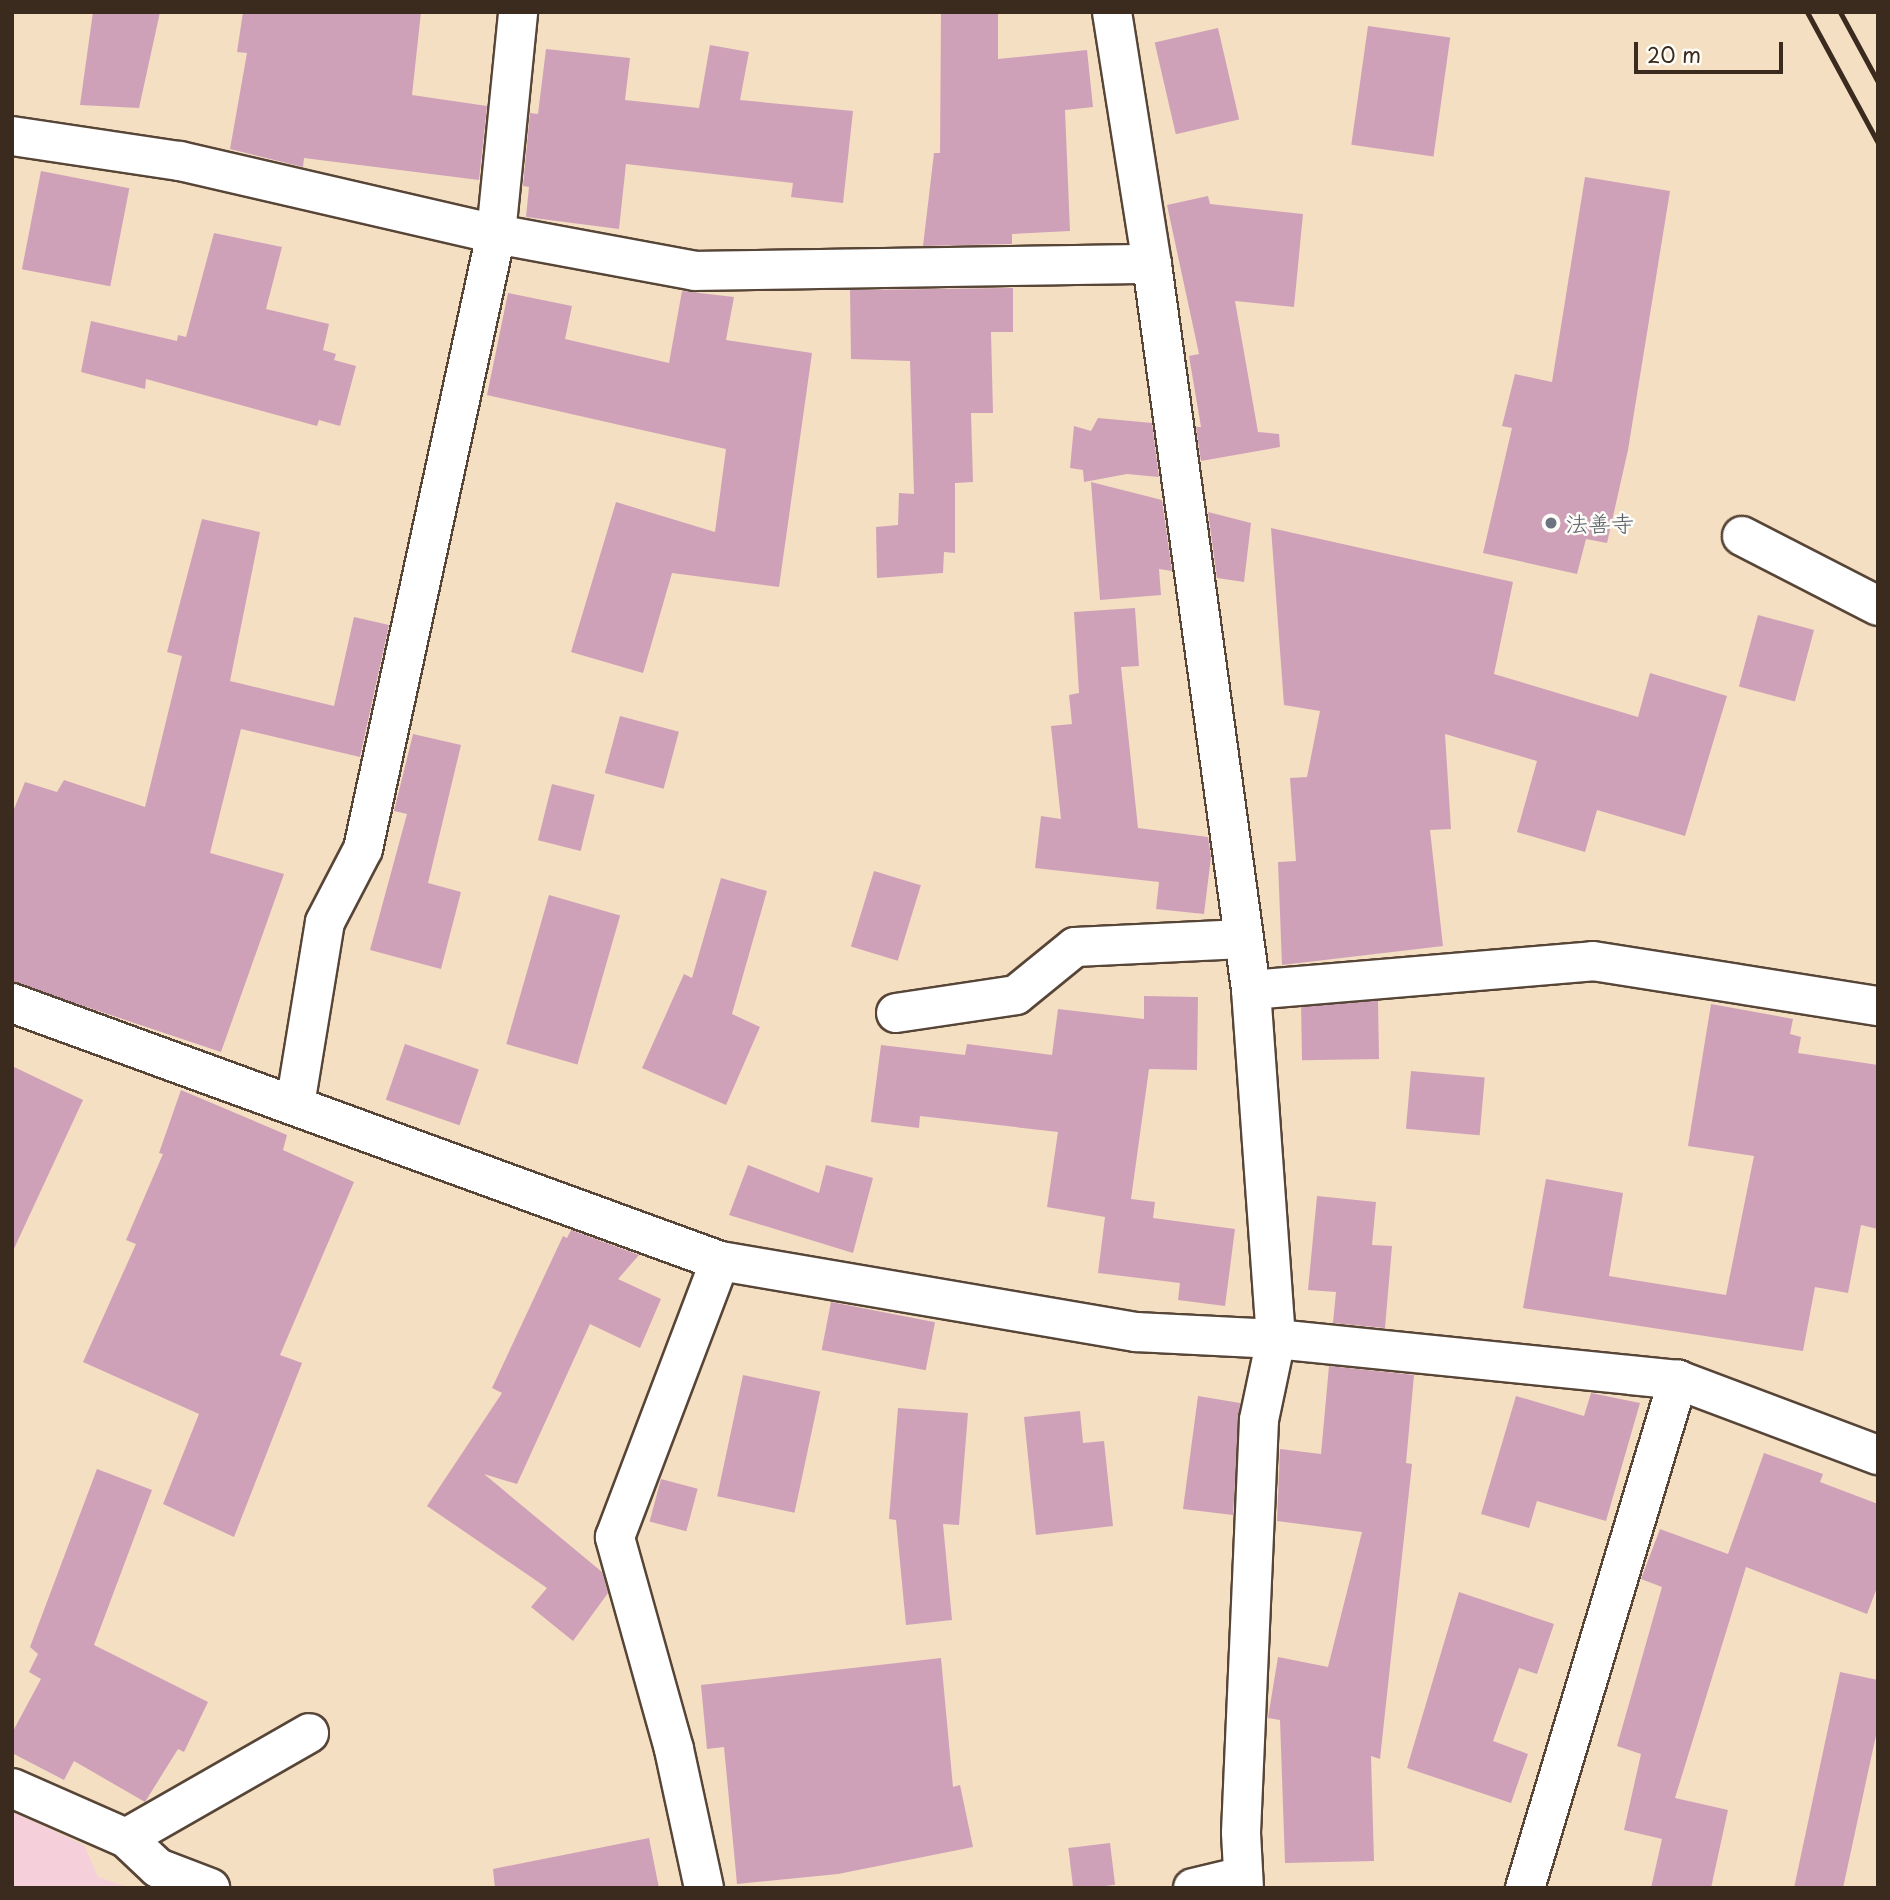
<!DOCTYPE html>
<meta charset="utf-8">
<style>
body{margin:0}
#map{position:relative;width:1890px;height:1900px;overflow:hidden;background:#f4dfc2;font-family:"Playpen Sans","Klee One",sans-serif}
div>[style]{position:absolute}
.built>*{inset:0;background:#f5cfd9}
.building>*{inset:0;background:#cfa1b9;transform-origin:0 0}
.roads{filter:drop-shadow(2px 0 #574537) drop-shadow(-2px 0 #574537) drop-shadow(0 2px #574537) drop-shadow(0 -2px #574537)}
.minor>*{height:38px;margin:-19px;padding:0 19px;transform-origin:19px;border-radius:19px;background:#fff}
.rail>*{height:5px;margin:-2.5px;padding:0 2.5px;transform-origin:2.5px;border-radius:2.5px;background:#3b2a1e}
.dots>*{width:19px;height:19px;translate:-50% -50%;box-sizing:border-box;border:4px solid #fdfcf7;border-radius:50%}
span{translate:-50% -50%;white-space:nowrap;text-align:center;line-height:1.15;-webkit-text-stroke:5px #fdfcf7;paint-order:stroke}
.worship-label{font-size:23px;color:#5b616d}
.left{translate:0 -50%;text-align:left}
.frame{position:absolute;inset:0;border:14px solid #3b2a1e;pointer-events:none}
.scale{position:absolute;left:1634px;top:42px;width:149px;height:32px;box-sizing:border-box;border:4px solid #3b2a1e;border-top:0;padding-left:9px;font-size:21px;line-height:24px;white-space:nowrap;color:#3b2a1e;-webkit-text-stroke:5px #fdfcf7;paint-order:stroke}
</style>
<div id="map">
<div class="built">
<div style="clip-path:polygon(12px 1811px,84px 1845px,98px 1877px,130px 1888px,12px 1888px)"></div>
</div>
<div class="building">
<div style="clip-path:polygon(93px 12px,160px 12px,139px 108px,80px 105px)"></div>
<div style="clip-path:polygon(243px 12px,421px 12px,412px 95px,487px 106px,479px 180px,304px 158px,303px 167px,230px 149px,247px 53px,237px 52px)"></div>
<div style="clip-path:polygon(941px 12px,998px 12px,998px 59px,1087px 50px,1093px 107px,1065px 110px,1070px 231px,1012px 234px,1012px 244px,923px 246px,934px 153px,940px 153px)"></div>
<div style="left:1368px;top:26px;width:83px;height:120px;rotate:8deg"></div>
<div style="left:1218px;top:28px;width:94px;height:65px;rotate:77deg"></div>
<div style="clip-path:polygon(710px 45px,749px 52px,740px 100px,853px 111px,843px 203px,791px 197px,793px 183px,626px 164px,619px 229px,526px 217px,529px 187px,523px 186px,530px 113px,538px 114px,546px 49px,630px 58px,625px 100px,699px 108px)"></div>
<div style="left:41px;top:171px;width:90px;height:100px;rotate:11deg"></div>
<div style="clip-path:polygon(1585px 177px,1670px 191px,1628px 450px,1607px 543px,1586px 539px,1577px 574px,1483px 553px,1512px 428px,1502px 426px,1515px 374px,1552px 382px)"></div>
<div style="clip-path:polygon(1208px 196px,1210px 204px,1303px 214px,1294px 307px,1235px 301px,1258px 432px,1279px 434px,1280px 447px,1201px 461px,1196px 427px,1201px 427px,1189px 356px,1199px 354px,1167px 205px)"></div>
<div style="clip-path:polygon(214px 233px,282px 247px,266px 309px,329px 324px,323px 350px,336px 354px,334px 360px,356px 366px,340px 426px,319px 420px,317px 426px,146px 379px,145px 389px,81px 372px,91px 321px,177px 341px,178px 335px,186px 337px)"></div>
<div style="clip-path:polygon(1013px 288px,1013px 332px,991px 332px,993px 413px,971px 413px,973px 482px,955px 483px,955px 553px,944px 552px,943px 573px,877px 578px,876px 527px,898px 525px,899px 493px,914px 494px,910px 361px,851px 359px,850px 290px)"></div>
<div style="clip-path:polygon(682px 291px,734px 297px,726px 340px,812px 353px,779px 587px,672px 573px,643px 673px,571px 652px,616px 502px,715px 532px,726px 449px,487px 395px,508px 293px,572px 306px,565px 339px,669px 363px)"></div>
<div style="clip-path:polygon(1098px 418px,1152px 423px,1159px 477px,1127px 474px,1084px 482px,1083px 470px,1070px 468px,1074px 426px,1091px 431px)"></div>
<div style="clip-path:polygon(1091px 482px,1162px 500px,1172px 571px,1159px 569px,1161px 595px,1100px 600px)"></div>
<div style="clip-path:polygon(1208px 512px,1251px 523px,1244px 582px,1217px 578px)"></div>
<div style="clip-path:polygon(202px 519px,260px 532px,230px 681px,334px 706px,354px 617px,389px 625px,360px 757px,241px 729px,210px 853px,284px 874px,221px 1052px,12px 982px,12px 814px,25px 782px,57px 792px,64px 780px,145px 807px,182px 656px,167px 652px)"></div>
<div style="clip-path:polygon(1271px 528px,1513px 582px,1494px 674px,1638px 717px,1650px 673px,1727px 696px,1685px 836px,1597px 810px,1585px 852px,1517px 832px,1537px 761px,1445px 734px,1451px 829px,1430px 830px,1443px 946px,1282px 965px,1278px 862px,1296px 861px,1290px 778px,1307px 777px,1320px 711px,1284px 705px)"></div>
<div style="clip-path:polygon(1135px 608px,1139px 666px,1121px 667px,1138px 828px,1208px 837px,1211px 857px,1204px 914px,1156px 909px,1159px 882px,1035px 868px,1041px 816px,1061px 819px,1051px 726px,1072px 724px,1069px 695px,1079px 693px,1074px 612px)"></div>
<div style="left:1758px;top:615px;width:58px;height:74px;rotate:15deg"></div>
<div style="left:620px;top:716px;width:61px;height:59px;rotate:15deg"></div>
<div style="clip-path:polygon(413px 734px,461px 745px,428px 883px,461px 892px,441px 969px,370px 950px,407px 814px,394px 811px)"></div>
<div style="left:552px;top:784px;width:44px;height:58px;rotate:14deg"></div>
<div style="left:874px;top:871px;width:49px;height:79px;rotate:17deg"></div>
<div style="clip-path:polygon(721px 878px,767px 891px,732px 1014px,760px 1027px,726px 1105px,642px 1068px,684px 974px,692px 978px)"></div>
<div style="left:549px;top:895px;width:74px;height:155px;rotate:16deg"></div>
<div style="clip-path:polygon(1144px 996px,1198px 997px,1197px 1070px,1149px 1069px,1131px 1199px,1155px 1202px,1153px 1218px,1235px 1229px,1225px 1306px,1178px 1300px,1180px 1283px,1098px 1273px,1105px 1217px,1047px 1207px,1058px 1132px,920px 1116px,919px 1128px,871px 1122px,881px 1045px,965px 1055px,967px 1044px,1052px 1055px,1058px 1009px,1144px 1019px)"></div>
<div style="left:1378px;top:1001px;width:58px;height:77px;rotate:89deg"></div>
<div style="clip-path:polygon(1711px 1004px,1793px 1019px,1790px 1034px,1801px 1037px,1798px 1053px,1878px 1065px,1878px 1229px,1861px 1225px,1848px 1293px,1815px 1287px,1803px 1351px,1523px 1308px,1546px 1179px,1623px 1193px,1609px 1276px,1726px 1295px,1754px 1156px,1688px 1146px)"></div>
<div style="left:405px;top:1044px;width:78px;height:59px;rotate:19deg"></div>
<div style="clip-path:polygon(12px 1066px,83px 1100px,12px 1253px)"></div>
<div style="left:1411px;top:1071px;width:74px;height:58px;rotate:5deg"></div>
<div style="clip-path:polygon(181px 1090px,287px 1135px,283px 1150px,354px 1182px,280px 1355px,302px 1363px,234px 1537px,163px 1504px,199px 1414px,83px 1362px,136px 1244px,126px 1240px,163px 1154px,159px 1153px)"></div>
<div style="clip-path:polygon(748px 1165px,819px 1193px,826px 1165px,873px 1178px,853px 1253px,729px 1215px)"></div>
<div style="clip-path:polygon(1317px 1196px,1376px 1202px,1372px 1245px,1392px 1246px,1385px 1328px,1333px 1323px,1336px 1292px,1308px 1290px)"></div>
<div style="clip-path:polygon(571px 1230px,639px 1255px,618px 1279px,661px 1299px,640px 1348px,590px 1324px,517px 1484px,484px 1474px,602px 1572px,608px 1593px,573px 1641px,531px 1607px,547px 1588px,427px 1506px,502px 1393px,492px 1388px,563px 1236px,567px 1238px)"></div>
<div style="left:831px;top:1302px;width:106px;height:49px;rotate:11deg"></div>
<div style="clip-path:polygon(1329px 1366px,1414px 1375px,1406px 1463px,1412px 1464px,1380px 1759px,1371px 1756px,1374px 1861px,1285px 1863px,1280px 1720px,1268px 1718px,1278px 1657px,1328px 1667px,1362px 1532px,1277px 1521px,1280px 1449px,1321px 1454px)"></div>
<div style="left:743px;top:1375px;width:79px;height:124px;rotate:12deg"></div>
<div style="clip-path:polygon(1591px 1393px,1640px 1403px,1606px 1521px,1537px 1501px,1529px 1528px,1481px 1514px,1516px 1396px,1584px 1416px)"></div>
<div style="clip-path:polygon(1198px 1396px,1240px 1403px,1233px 1515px,1183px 1509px)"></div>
<div style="clip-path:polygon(898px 1408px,968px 1413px,959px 1525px,943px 1524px,952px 1620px,906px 1625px,896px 1520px,889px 1519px)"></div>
<div style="clip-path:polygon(1080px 1411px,1083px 1443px,1104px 1441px,1113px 1526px,1036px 1535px,1024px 1417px)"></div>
<div style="clip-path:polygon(1764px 1453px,1823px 1474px,1820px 1482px,1878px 1504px,1878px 1585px,1867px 1614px,1746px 1567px,1675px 1798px,1728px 1810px,1711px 1888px,1651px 1888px,1662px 1839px,1624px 1830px,1641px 1754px,1617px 1746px,1662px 1587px,1641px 1579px,1660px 1529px,1728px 1554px)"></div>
<div style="clip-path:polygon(97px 1469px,152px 1490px,94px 1645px,208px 1702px,184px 1752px,178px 1749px,145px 1802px,74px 1761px,64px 1780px,12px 1753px,12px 1733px,41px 1679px,29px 1672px,38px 1654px,30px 1647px)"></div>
<div style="left:661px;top:1479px;width:38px;height:44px;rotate:15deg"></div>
<div style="clip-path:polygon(1459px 1592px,1554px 1624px,1537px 1674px,1519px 1668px,1493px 1741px,1528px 1754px,1511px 1803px,1407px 1768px)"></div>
<div style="clip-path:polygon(941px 1658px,953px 1787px,960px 1785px,973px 1847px,838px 1874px,737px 1884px,724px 1747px,707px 1749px,701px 1685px)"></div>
<div style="clip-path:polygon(1840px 1672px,1878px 1680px,1878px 1726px,1843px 1888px,1794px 1888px)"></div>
<div style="clip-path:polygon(649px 1838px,659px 1888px,495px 1888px,493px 1869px)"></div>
<div style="left:1110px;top:1843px;width:42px;height:42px;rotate:83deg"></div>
</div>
<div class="roads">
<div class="minor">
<div style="left:1112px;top:12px;width:255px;rotate:81deg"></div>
<div style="left:1152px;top:264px;width:733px;rotate:82.23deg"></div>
<div style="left:1251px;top:990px;width:350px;rotate:85.9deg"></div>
<div style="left:1276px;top:1339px;width:83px;rotate:101.9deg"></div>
<div style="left:1259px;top:1420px;width:413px;rotate:92.5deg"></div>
<div style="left:1241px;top:1833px;width:55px;rotate:86.9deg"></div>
<div style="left:12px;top:136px;width:170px;rotate:8.5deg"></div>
<div style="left:180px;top:161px;width:324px;rotate:13deg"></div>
<div style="left:496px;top:234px;width:202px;rotate:10.5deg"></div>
<div style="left:695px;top:271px;width:457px;rotate:-0.9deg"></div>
<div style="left:1742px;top:536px;width:153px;rotate:27.2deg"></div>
<div style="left:1251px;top:990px;width:343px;rotate:-4.8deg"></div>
<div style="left:1593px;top:961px;width:289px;rotate:9deg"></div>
<div style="left:12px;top:1003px;width:754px;rotate:20.02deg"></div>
<div style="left:720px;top:1261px;width:422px;rotate:9.7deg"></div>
<div style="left:1136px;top:1332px;width:140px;rotate:2.9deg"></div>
<div style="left:1276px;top:1339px;width:404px;rotate:5.8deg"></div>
<div style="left:1678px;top:1380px;width:214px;rotate:20.6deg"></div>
<div style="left:896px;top:1013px;width:121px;rotate:-8.5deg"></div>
<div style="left:1016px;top:995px;width:76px;rotate:-39.1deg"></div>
<div style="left:1075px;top:947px;width:168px;rotate:-2.7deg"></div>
<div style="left:295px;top:1105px;width:185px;rotate:-80.7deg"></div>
<div style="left:325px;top:922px;width:82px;rotate:-62.5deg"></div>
<div style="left:363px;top:849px;width:629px;rotate:-77.8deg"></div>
<div style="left:496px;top:234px;width:223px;rotate:-84.3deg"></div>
<div style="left:12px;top:1788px;width:124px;rotate:23.7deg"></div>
<div style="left:126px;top:1838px;width:44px;rotate:43.2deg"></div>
<div style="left:158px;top:1868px;width:56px;rotate:21deg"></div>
<div style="left:126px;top:1838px;width:211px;rotate:-29.8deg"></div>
<div style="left:704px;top:1888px;width:142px;rotate:-102.2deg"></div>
<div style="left:674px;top:1749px;width:220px;rotate:-105.6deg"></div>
<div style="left:615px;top:1537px;width:295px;rotate:-69.2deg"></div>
<div style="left:1193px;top:1888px;width:51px;rotate:-13.5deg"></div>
<div style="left:1525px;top:1888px;width:531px;rotate:-73.24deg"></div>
</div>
</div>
<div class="rail">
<div style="left:1807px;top:12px;width:149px;rotate:61.5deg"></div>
<div style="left:1840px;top:12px;width:80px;rotate:61.5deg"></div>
</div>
<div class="dots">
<div style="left:1551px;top:523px;background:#6b7280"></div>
</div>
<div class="worship-label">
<span class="left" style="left:1565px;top:523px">法善寺</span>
</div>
<div class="frame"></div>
<div class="scale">20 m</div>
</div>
